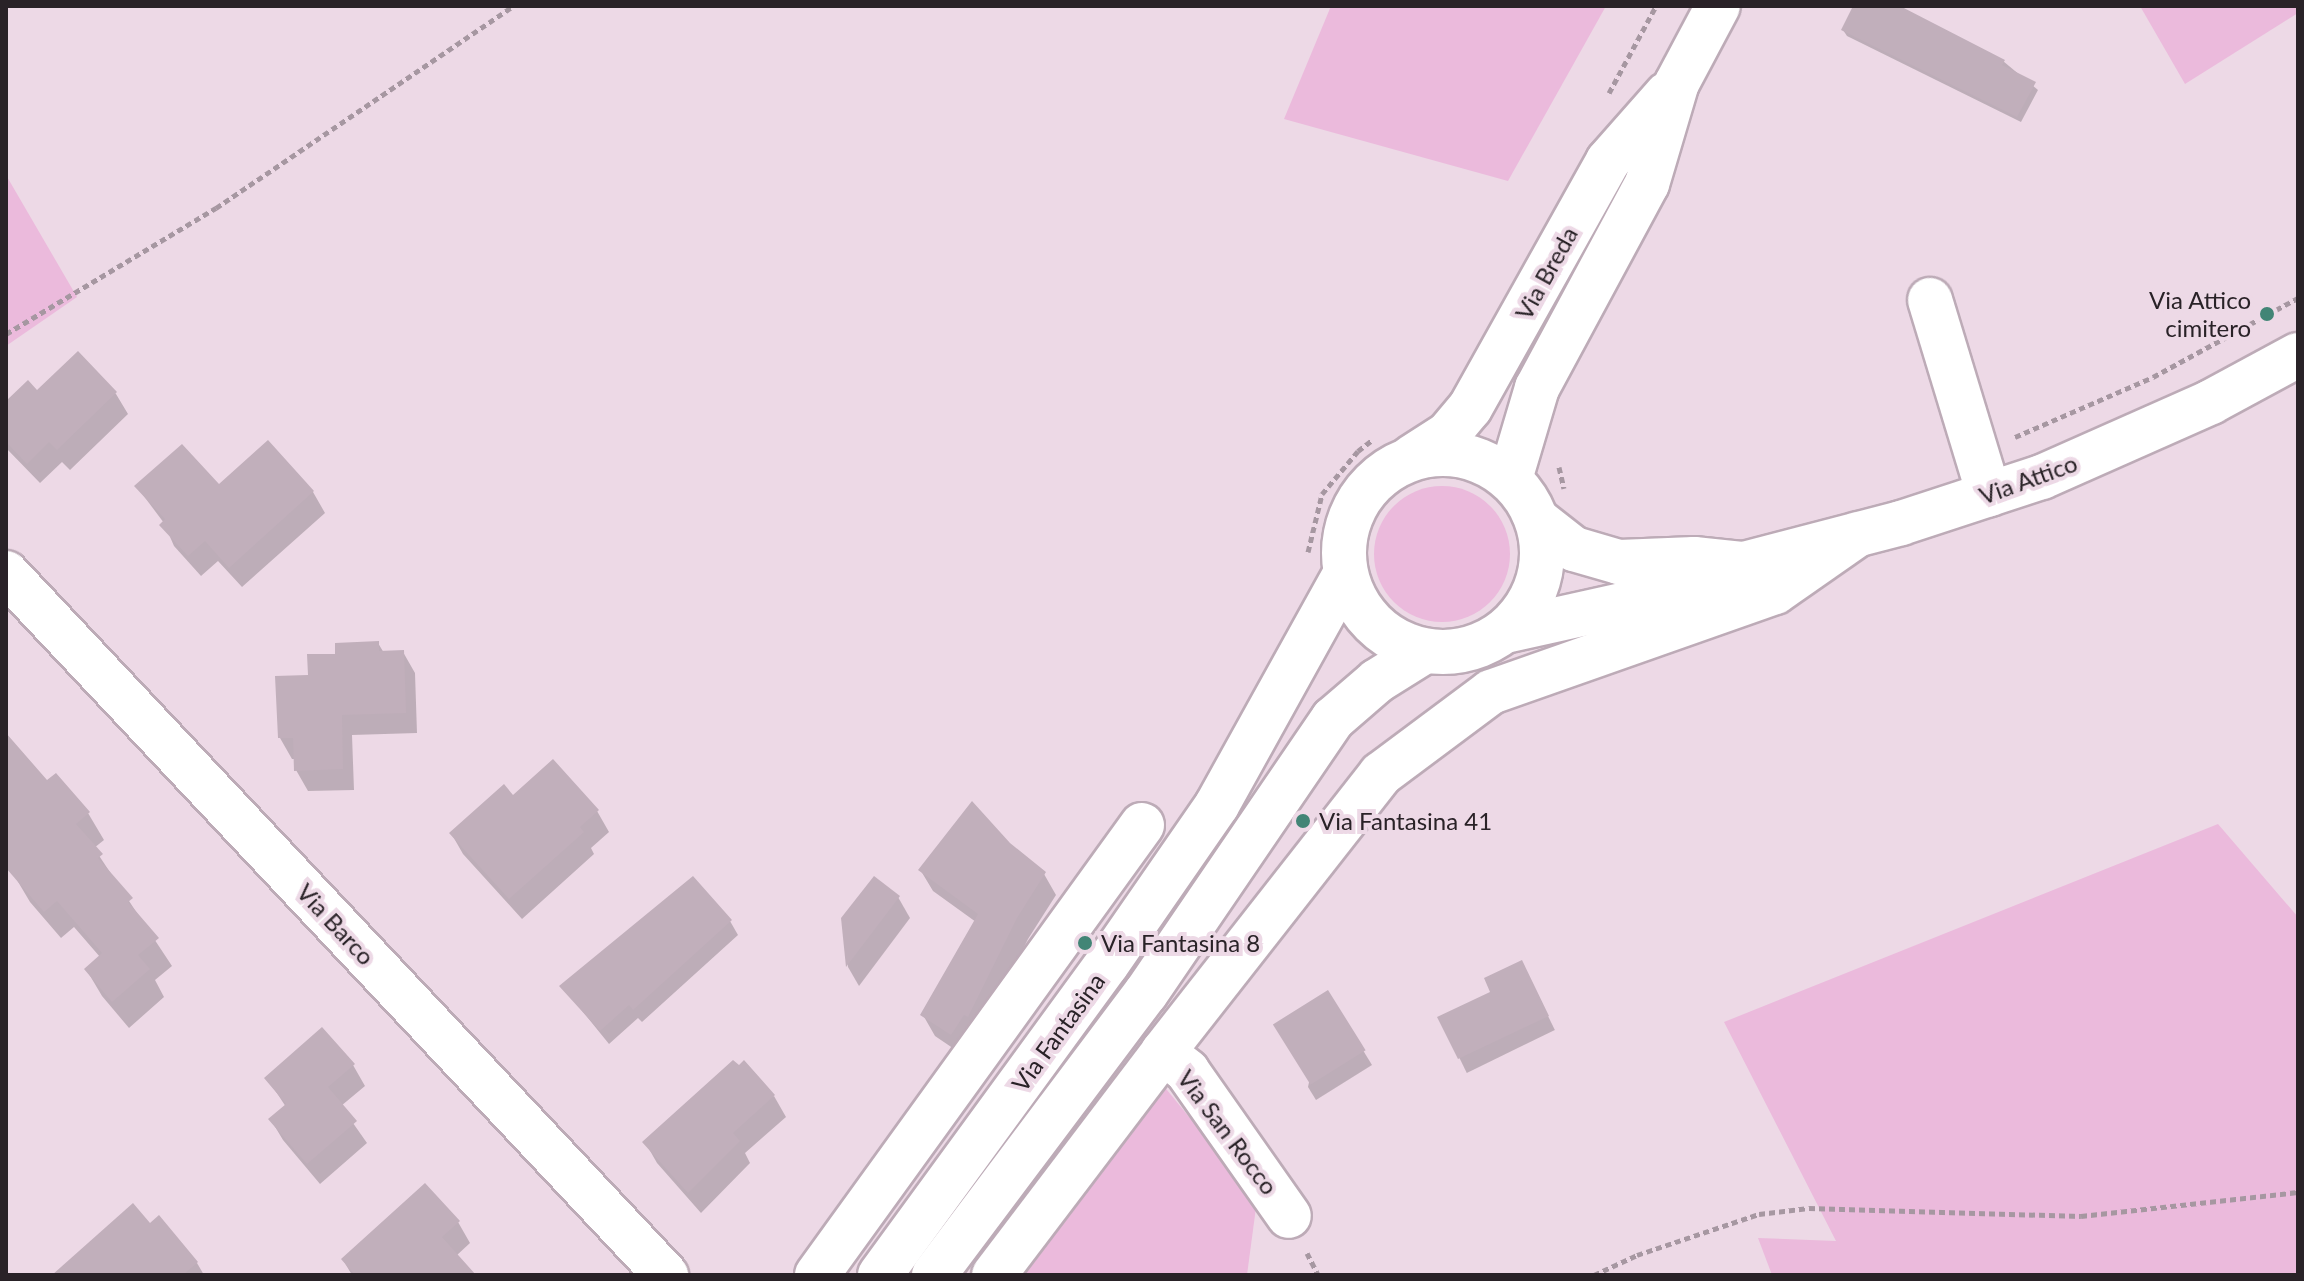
<!DOCTYPE html>
<style>
body{margin:0}
#map{position:relative;width:2304px;height:1281px;overflow:hidden;background:#edd9e6;font-family:Lato,sans-serif}
div>[style]{position:absolute}
.green>*{inset:0;background:#ebbadc}
.round{border-radius:50%}
.shadow>*{inset:0;background:#0003;transform-origin:0 0}
.building>*{inset:0;background:#c1afbb;transform-origin:0 0}
.path>*{height:5px;margin-top:-2.5px;transform-origin:0;background:repeating-linear-gradient(90deg,#a697a1 0 6px,transparent 0 10px)}
.roads{filter:drop-shadow(2px 0 #bdabb7) drop-shadow(-2px 0 #bdabb7) drop-shadow(0 2px #bdabb7) drop-shadow(0 -2px #bdabb7)}
.minor>*{height:44px;margin:-22px;padding:0 22px;transform-origin:22px;border-radius:22px;background:#fff}
.minor>.ring{margin:-22px;padding:0;box-sizing:content-box;background:none;border:44px solid #fff;border-radius:50%}
.dots>*{width:22px;height:22px;translate:-50% -50%;box-sizing:border-box;border:4px solid #edd9e6;border-radius:50%}
span{translate:-50% -50%;white-space:nowrap;text-align:center;line-height:1.15;-webkit-text-stroke:8px #edd9e6;paint-order:stroke}
.street-label{font-size:24px;color:#292227}
.poi-label{font-size:24px;color:#292227}
.right{translate:-100% -50%;text-align:right}
.left{translate:0 -50%;text-align:left}
.frame{position:absolute;inset:0;border:8px solid #292227;pointer-events:none}
</style>
<div id="map">
<div class="green">
<div style="clip-path:polygon(1331px 6px,1606px 6px,1508px 181px,1284px 119px)"></div>
<div style="clip-path:polygon(2140px 6px,2298px 6px,2298px 13px,2185px 84px)"></div>
<div style="clip-path:polygon(6px 175px,77px 297px,6px 346px)"></div>
<div class="round" style="left:1374px;top:486px;width:136px;height:136px"></div>
<div style="clip-path:polygon(2218px 824px,2298px 917px,2298px 1275px,1772px 1275px,1758px 1238px,1836px 1241px,1724px 1022px)"></div>
<div style="clip-path:polygon(1158px 1079px,1257px 1200px,1247px 1275px,1013px 1275px)"></div>
</div>
<div class="shadow">
<div style="clip-path:polygon(1855px 6px,1896px 6px,2003px 61px,2038px 90px,2021px 122px,1847px 36px,1843px 30px)"></div>
<div style="clip-path:polygon(78px 354px,116px 394px,128px 414px,70px 470px,62px 462px,40px 483px,6px 448px,6px 404px,37px 393px)"></div>
<div style="clip-path:polygon(268px 443px,313px 492px,325px 513px,242px 587px,218px 561px,201px 576px,174px 546px,164px 523px,137px 487px,218px 487px)"></div>
<div style="clip-path:polygon(378px 643px,384px 653px,403px 652px,415px 673px,417px 733px,352px 735px,354px 790px,308px 791px,296px 770px,295px 759px,292px 759px,280px 738px,310px 677px,338px 656px)"></div>
<div style="clip-path:polygon(6px 747px,47px 783px,88px 813px,104px 840px,94px 848px,172px 966px,155px 980px,164px 997px,129px 1028px,102px 996px,86px 969px,100px 957px,74px 927px,61px 938px,30px 902px,14px 875px,6px 825px)"></div>
<div style="clip-path:polygon(597px 811px,609px 832px,591px 848px,594px 854px,522px 919px,463px 854px,451px 833px)"></div>
<div style="clip-path:polygon(921px 871px,1044px 874px,1056px 895px,1028px 939px,980px 1037px,963px 1055px,935px 1036px,923px 1015px,976px 922px,933px 891px)"></div>
<div style="clip-path:polygon(898px 897px,910px 918px,859px 986px,848px 967px,843px 919px)"></div>
<div style="clip-path:polygon(730px 921px,738px 935px,642px 1022px,638px 1018px,609px 1044px,562px 986px)"></div>
<div style="left:1529px;top:977px;width:59px;height:98px;rotate:64deg"></div>
<div style="clip-path:polygon(1328px 993px,1372px 1065px,1316px 1100px,1308px 1087px)"></div>
<div style="clip-path:polygon(353px 1065px,365px 1086px,341px 1106px,367px 1143px,320px 1184px,283px 1140px,271px 1120px,286px 1107px,267px 1078px)"></div>
<div style="clip-path:polygon(774px 1096px,786px 1117px,745px 1153px,750px 1163px,701px 1213px,657px 1163px,645px 1142px)"></div>
<div style="clip-path:polygon(458px 1222px,470px 1243px,456px 1256px,472px 1275px,352px 1275px,343px 1260px)"></div>
<div style="clip-path:polygon(197px 1263px,204px 1275px,54px 1275px)"></div>
</div>
<div class="building">
<div style="clip-path:polygon(1853px 6px,1900px 6px,2005px 60px,2002px 65px,2036px 82px,2017px 117px,1841px 30px)"></div>
<div style="clip-path:polygon(78px 351px,117px 392px,57px 450px,49px 442px,27px 464px,6px 442px,6px 401px,28px 380px,37px 390px)"></div>
<div style="clip-path:polygon(268px 440px,314px 491px,229px 568px,205px 541px,188px 556px,159px 525px,165px 519px,134px 486px,182px 444px,219px 484px)"></div>
<div style="clip-path:polygon(379px 641px,379px 651px,404px 650px,406px 713px,342px 715px,343px 769px,294px 771px,293px 738px,278px 738px,275px 676px,308px 675px,307px 654px,335px 654px,335px 643px)"></div>
<div style="clip-path:polygon(6px 733px,47px 780px,56px 773px,90px 812px,76px 824px,103px 854px,98px 858px,133px 898px,128px 902px,159px 938px,138px 955px,150px 969px,112px 1002px,84px 969px,102px 953px,57px 901px,44px 912px,6px 868px)"></div>
<div style="clip-path:polygon(553px 759px,599px 810px,580px 827px,584px 832px,509px 899px,449px 833px,504px 784px,513px 795px)"></div>
<div style="clip-path:polygon(972px 801px,1010px 843px,1046px 872px,1017px 918px,968px 1017px,964px 1015px,951px 1035px,920px 1015px,978px 914px,918px 870px)"></div>
<div style="clip-path:polygon(693px 876px,732px 920px,633px 1010px,629px 1005px,600px 1031px,559px 986px)"></div>
<div style="clip-path:polygon(874px 876px,900px 896px,846px 967px,841px 918px)"></div>
<div style="clip-path:polygon(1522px 960px,1549px 1016px,1458px 1059px,1437px 1017px,1490px 992px,1484px 978px)"></div>
<div style="left:1328px;top:990px;width:71px;height:65px;rotate:58deg"></div>
<div style="clip-path:polygon(322px 1027px,355px 1064px,328px 1087px,357px 1121px,307px 1164px,268px 1119px,286px 1104px,264px 1078px)"></div>
<div style="clip-path:polygon(733px 1060px,739px 1065px,744px 1060px,775px 1095px,733px 1133px,740px 1141px,688px 1193px,642px 1142px)"></div>
<div style="clip-path:polygon(425px 1183px,460px 1221px,442px 1237px,476px 1275px,355px 1275px,341px 1259px)"></div>
<div style="clip-path:polygon(133px 1203px,150px 1223px,159px 1215px,198px 1262px,183px 1275px,52px 1275px)"></div>
</div>
<div class="path">
<div style="left:1609px;top:93px;width:99px;rotate:-61.6deg"></div>
<div style="left:6px;top:334px;width:245px;rotate:-31deg"></div>
<div style="left:216px;top:208px;width:359px;rotate:-34.2deg"></div>
<div style="left:2015px;top:437px;width:150px;rotate:-23.5deg"></div>
<div style="left:2153px;top:377px;width:165px;rotate:-28.6deg"></div>
<div style="left:1559px;top:467px;width:22px;rotate:77deg"></div>
<div style="left:1308px;top:552px;width:60px;rotate:-76.4deg"></div>
<div style="left:1322px;top:494px;width:56px;rotate:-50.1deg"></div>
<div style="left:1358px;top:451px;width:18px;rotate:-38deg"></div>
<div style="left:1307px;top:1253px;width:25px;rotate:63deg"></div>
<div style="left:1594px;top:1275px;width:47px;rotate:-24.9deg"></div>
<div style="left:1637px;top:1255px;width:129px;rotate:-18.6deg"></div>
<div style="left:1759px;top:1214px;width:50px;rotate:-6.8deg"></div>
<div style="left:1809px;top:1208px;width:272px;rotate:1.7deg"></div>
<div style="left:2081px;top:1216px;width:218px;rotate:-6.3deg"></div>
</div>
<div class="roads">
<div class="minor">
<div style="left:1930px;top:300px;width:203px;rotate:73.1deg"></div>
<div class="ring" style="left:1344px;top:454px;width:154px;height:154px"></div>
<div style="left:1412px;top:457px;width:43px;rotate:-32.6deg"></div>
<div style="left:1448px;top:434px;width:34px;rotate:-50deg"></div>
<div style="left:1470px;top:408px;width:283px;rotate:-60.8deg"></div>
<div style="left:1608px;top:161px;width:89px;rotate:-48.6deg"></div>
<div style="left:1510px;top:479px;width:95px;rotate:-73.5deg"></div>
<div style="left:1537px;top:388px;width:232px;rotate:-61.7deg"></div>
<div style="left:1647px;top:184px;width:105px;rotate:-73.5deg"></div>
<div style="left:1677px;top:83px;width:87px;rotate:-62deg"></div>
<div style="left:1537px;top:520px;width:47px;rotate:38.1deg"></div>
<div style="left:1574px;top:549px;width:47px;rotate:16.1deg"></div>
<div style="left:1619px;top:562px;width:75px;rotate:-2.3deg"></div>
<div style="left:1694px;top:559px;width:48px;rotate:5.9deg"></div>
<div style="left:6px;top:573px;width:964px;rotate:46.77deg"></div>
<div style="left:1505px;top:631px;width:204px;rotate:-12.5deg"></div>
<div style="left:1704px;top:587px;width:46px;rotate:-29.9deg"></div>
<div style="left:1744px;top:564px;width:162px;rotate:-14.6deg"></div>
<div style="left:1901px;top:523px;width:148px;rotate:-18.1deg"></div>
<div style="left:2042px;top:477px;width:185px;rotate:-23.9deg"></div>
<div style="left:2211px;top:402px;width:99px;rotate:-28.4deg"></div>
<div style="left:1163px;top:1052px;width:31px;rotate:38deg"></div>
<div style="left:1187px;top:1071px;width:177px;rotate:54.9deg"></div>
<div style="left:817px;top:1275px;width:555px;rotate:-54.16deg"></div>
<div style="left:880px;top:1275px;width:385px;rotate:-53.9deg"></div>
<div style="left:1107px;top:964px;width:193px;rotate:-55.3deg"></div>
<div style="left:1217px;top:805px;width:264px;rotate:-61deg"></div>
<div style="left:934px;top:1275px;width:353px;rotate:-53.1deg"></div>
<div style="left:1146px;top:993px;width:332px;rotate:-55.7deg"></div>
<div style="left:1333px;top:719px;width:58px;rotate:-40.8deg"></div>
<div style="left:1377px;top:681px;width:57px;rotate:-32deg"></div>
<div style="left:994px;top:1275px;width:280px;rotate:-52.8deg"></div>
<div style="left:1163px;top:1052px;width:353px;rotate:-51.9deg"></div>
<div style="left:1381px;top:774px;width:137px;rotate:-36.7deg"></div>
<div style="left:1491px;top:692px;width:301px;rotate:-19.4deg"></div>
<div style="left:1775px;top:592px;width:101px;rotate:-34.9deg"></div>
</div>
</div>
<div class="dots">
<div style="left:2267px;top:314px;background:#428576"></div>
<div style="left:1303px;top:821px;background:#428576"></div>
<div style="left:1085px;top:943px;background:#428576"></div>
</div>
<div class="street-label">
<span style="left:1546px;top:273px;rotate:-61deg">Via Breda</span>
<span style="left:2028px;top:479px;rotate:-20deg">Via Attico</span>
<span style="left:336px;top:924px;rotate:47deg">Via Barco</span>
<span style="left:1058px;top:1032px;rotate:-54deg">Via Fantasina</span>
<span style="left:1228px;top:1132px;rotate:53deg">Via San Rocco</span>
</div>
<div class="poi-label">
<span class="right" style="left:2251px;top:314px">Via Attico<br>cimitero</span>
<span class="left" style="left:1319px;top:821px">Via Fantasina 41</span>
<span class="left" style="left:1101px;top:943px">Via Fantasina 8</span>
</div>
<div class="frame"></div>
</div>
